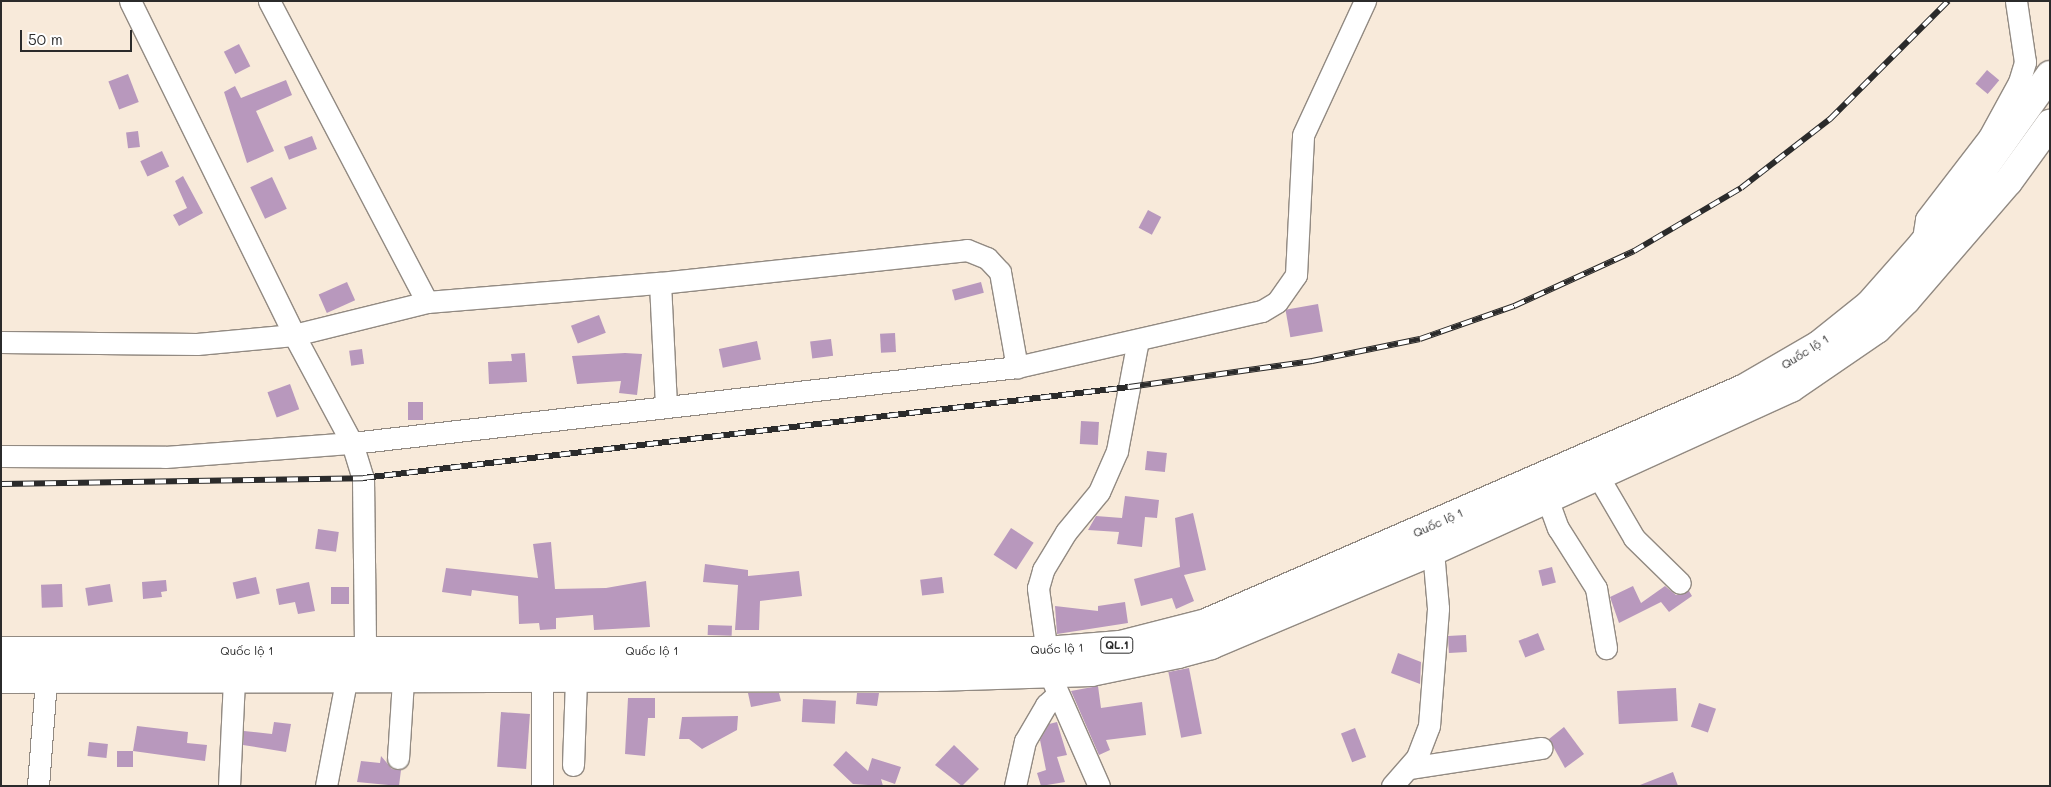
<!DOCTYPE html>
<meta charset="utf-8">
<style>
body{margin:0}
#map{position:relative;width:2051px;height:787px;overflow:hidden;background:#f8eada;font-family:Mali,sans-serif}
div>[style]{position:absolute}
.building>*{inset:0;background:#b898bd;transform-origin:0 0}
.roads{filter:drop-shadow(1px 0 #928a82) drop-shadow(-1px 0 #928a82) drop-shadow(0 1px #928a82) drop-shadow(0 -1px #928a82)}
.minor>*{height:21px;margin:-10.5px;padding:0 10.5px;transform-origin:10.5px;border-radius:10.5px;background:#fff}
.highway>*{height:28px;margin:-14px;padding:0 14px;transform-origin:14px;border-radius:14px;background:#fff}
.rail>*{height:5.5px;margin-top:-2.75px;transform-origin:0;background:repeating-linear-gradient(90deg,#fff 0 11px,#2b2b2b 0 22px);box-sizing:border-box;border-block:1px solid #2b2b2b}
span{translate:-50% -50%;white-space:nowrap;text-align:center;line-height:1.15;-webkit-text-stroke:4px #fff;paint-order:stroke}
.shield-label span{padding:1px 4px;background:#fff;border:1px solid;border-radius:4px;-webkit-text-stroke-width:0}
.shield-label{font-size:11px;color:#2b2b2b;font-weight:700}
.street-label{font-size:12px;color:#2b2b2b}
.frame{position:absolute;inset:0;border:2px solid #2b2b2b;pointer-events:none}
.scale{position:absolute;left:20px;top:30px;width:112px;height:22px;box-sizing:border-box;border:2px solid #2b2b2b;border-top:0;padding-left:6px;font-size:15px;line-height:18px;white-space:nowrap;color:#2b2b2b;-webkit-text-stroke:4px #fff;paint-order:stroke}
</style>
<div id="map">
<div class="building">
<div style="left:239px;top:44px;width:25px;height:17px;rotate:63deg"></div>
<div style="left:1987px;top:70px;width:16px;height:18px;rotate:40deg"></div>
<div style="left:128px;top:74px;width:30px;height:21px;rotate:69deg"></div>
<div style="clip-path:polygon(286px 80px,292px 95px,256px 111px,274px 151px,247px 163px,224px 92px,235px 86px,241px 98px)"></div>
<div style="left:138px;top:131px;width:16px;height:12px;rotate:83deg"></div>
<div style="left:312px;top:136px;width:14px;height:30px;rotate:69deg"></div>
<div style="left:162px;top:151px;width:17px;height:24px;rotate:65deg"></div>
<div style="clip-path:polygon(183px 176px,203px 213px,179px 226px,173px 215px,187px 208px,175px 181px)"></div>
<div style="left:272px;top:177px;width:35px;height:24px;rotate:65deg"></div>
<div style="left:1148px;top:210px;width:15px;height:20px;rotate:28deg"></div>
<div style="left:347px;top:282px;width:20px;height:31px;rotate:66deg"></div>
<div style="left:981px;top:282px;width:11px;height:30px;rotate:75deg"></div>
<div style="left:1318px;top:304px;width:28px;height:33px;rotate:80deg"></div>
<div style="left:599px;top:315px;width:19px;height:30px;rotate:69deg"></div>
<div style="left:895px;top:333px;width:19px;height:15px;rotate:87deg"></div>
<div style="left:831px;top:339px;width:17px;height:21px;rotate:83deg"></div>
<div style="left:757px;top:341px;width:19px;height:39px;rotate:78deg"></div>
<div style="left:362px;top:349px;width:15px;height:13px;rotate:82deg"></div>
<div style="clip-path:polygon(525px 353px,527px 382px,489px 384px,488px 362px,512px 361px,511px 354px)"></div>
<div style="clip-path:polygon(625px 353px,642px 354px,637px 395px,619px 393px,621px 381px,577px 384px,572px 356px)"></div>
<div style="left:290px;top:384px;width:27px;height:24px;rotate:70deg"></div>
<div style="left:408px;top:402px;width:15px;height:18px"></div>
<div style="left:1081px;top:421px;width:18px;height:23px;rotate:3deg"></div>
<div style="left:1147px;top:451px;width:20px;height:19px;rotate:6deg"></div>
<div style="clip-path:polygon(1125px 496px,1159px 500px,1157px 518px,1145px 517px,1142px 547px,1117px 544px,1119px 532px,1088px 530px,1096px 516px,1122px 518px)"></div>
<div style="clip-path:polygon(1193px 513px,1206px 570px,1184px 575px,1194px 601px,1176px 609px,1172px 598px,1141px 606px,1134px 579px,1180px 567px,1175px 518px)"></div>
<div style="left:1011px;top:528px;width:27px;height:32px;rotate:33deg"></div>
<div style="left:318px;top:529px;width:21px;height:20px;rotate:8deg"></div>
<div style="clip-path:polygon(551px 542px,555px 589px,606px 588px,646px 581px,650px 627px,594px 630px,593px 615px,556px 618px,556px 629px,540px 630px,539px 623px,519px 624px,518px 596px,472px 590px,471px 596px,442px 592px,446px 568px,538px 578px,533px 544px)"></div>
<div style="clip-path:polygon(705px 564px,748px 570px,748px 576px,799px 571px,802px 596px,760px 601px,759px 630px,735px 630px,738px 585px,703px 582px)"></div>
<div style="left:1552px;top:567px;width:16px;height:14px;rotate:76deg"></div>
<div style="left:256px;top:577px;width:17px;height:24px;rotate:77deg"></div>
<div style="left:942px;top:577px;width:16px;height:22px;rotate:83deg"></div>
<div style="clip-path:polygon(166px 580px,167px 591px,161px 592px,162px 597px,143px 599px,142px 582px)"></div>
<div style="clip-path:polygon(309px 582px,315px 611px,298px 614px,295px 602px,279px 605px,276px 589px)"></div>
<div style="left:62px;top:584px;width:23px;height:21px;rotate:88deg"></div>
<div style="left:110px;top:584px;width:18px;height:25px;rotate:81deg"></div>
<div style="clip-path:polygon(1633px 586px,1641px 603px,1665px 586px,1676px 595px,1689px 591px,1692px 596px,1669px 612px,1661px 602px,1619px 623px,1610px 597px)"></div>
<div style="left:331px;top:587px;width:18px;height:17px"></div>
<div style="clip-path:polygon(1125px 602px,1128px 623px,1057px 634px,1055px 606px,1098px 611px,1098px 606px)"></div>
<div style="left:708px;top:625px;width:24px;height:10px;rotate:2deg"></div>
<div style="left:1538px;top:633px;width:18px;height:21px;rotate:68deg"></div>
<div style="left:1466px;top:635px;width:17px;height:18px;rotate:87deg"></div>
<div style="clip-path:polygon(1398px 653px,1421px 662px,1420px 684px,1391px 673px)"></div>
<div style="left:1189px;top:668px;width:67px;height:21px;rotate:79deg"></div>
<div style="clip-path:polygon(1098px 686px,1101px 708px,1142px 702px,1146px 735px,1106px 740px,1110px 750px,1099px 755px,1071px 691px)"></div>
<div style="left:1676px;top:688px;width:33px;height:59px;rotate:87deg"></div>
<div style="clip-path:polygon(748px 693px,779px 693px,781px 701px,751px 707px)"></div>
<div style="clip-path:polygon(857px 693px,879px 693px,877px 706px,856px 704px)"></div>
<div style="clip-path:polygon(628px 698px,655px 698px,655px 718px,648px 718px,645px 756px,625px 754px)"></div>
<div style="left:803px;top:699px;width:33px;height:23px;rotate:3deg"></div>
<div style="left:1699px;top:703px;width:18px;height:25px;rotate:19deg"></div>
<div style="left:501px;top:712px;width:29px;height:55px;rotate:4deg"></div>
<div style="clip-path:polygon(738px 716px,737px 730px,702px 749px,689px 739px,679px 739px,682px 717px)"></div>
<div style="clip-path:polygon(274px 722px,291px 724px,286px 752px,243px 745px,244px 731px,272px 734px)"></div>
<div style="clip-path:polygon(1057px 722px,1067px 755px,1057px 757px,1065px 782px,1041px 786px,1037px 773px,1046px 770px,1040px 740px,1049px 724px)"></div>
<div style="clip-path:polygon(137px 726px,188px 732px,187px 743px,207px 745px,205px 761px,133px 751px)"></div>
<div style="clip-path:polygon(1564px 727px,1584px 754px,1565px 768px,1549px 739px)"></div>
<div style="left:1355px;top:728px;width:31px;height:15px;rotate:69deg"></div>
<div style="left:89px;top:742px;width:19px;height:14px;rotate:6deg"></div>
<div style="clip-path:polygon(954px 745px,979px 769px,962px 786px,935px 765px)"></div>
<div style="left:117px;top:751px;width:16px;height:16px"></div>
<div style="clip-path:polygon(846px 751px,868px 771px,872px 758px,901px 767px,895px 784px,881px 779px,883px 786px,853px 784px,833px 765px)"></div>
<div style="clip-path:polygon(381px 756px,392px 769px,401px 770px,399px 786px,357px 782px,361px 761px,380px 763px)"></div>
<div style="clip-path:polygon(1673px 772px,1678px 786px,1641px 786px,1640px 785px)"></div>
</div>
<div class="roads">
<div class="minor">
<div style="left:130px;top:1px;width:372px;rotate:63.8deg"></div>
<div style="left:294px;top:335px;width:123px;rotate:61.8deg"></div>
<div style="left:352px;top:443px;width:37px;rotate:73deg"></div>
<div style="left:363px;top:478px;width:173px;rotate:89.3deg"></div>
<div style="left:269px;top:1px;width:340px;rotate:62.3deg"></div>
<div style="left:1922px;top:245px;width:26px;rotate:-81deg"></div>
<div style="left:1926px;top:219px;width:103px;rotate:-52.5deg"></div>
<div style="left:1989px;top:137px;width:63px;rotate:-61.4deg"></div>
<div style="left:2019px;top:82px;width:21px;rotate:-73deg"></div>
<div style="left:2025px;top:62px;width:62px;rotate:-98.4deg"></div>
<div style="left:660px;top:283px;width:123px;rotate:87.2deg"></div>
<div style="left:1px;top:342px;width:196px;rotate:0.6deg"></div>
<div style="left:197px;top:344px;width:97px;rotate:-5.3deg"></div>
<div style="left:294px;top:335px;width:137px;rotate:-13.9deg"></div>
<div style="left:427px;top:302px;width:234px;rotate:-4.7deg"></div>
<div style="left:660px;top:283px;width:309px;rotate:-6.1deg"></div>
<div style="left:967px;top:250px;width:22px;rotate:22deg"></div>
<div style="left:987px;top:258px;width:19px;rotate:47deg"></div>
<div style="left:1000px;top:272px;width:97px;rotate:79.9deg"></div>
<div style="left:1px;top:456px;width:164px;rotate:0.3deg"></div>
<div style="left:165px;top:457px;width:188px;rotate:-4.3deg"></div>
<div style="left:352px;top:443px;width:669px;rotate:-6.52deg"></div>
<div style="left:1017px;top:367px;width:251px;rotate:-12.9deg"></div>
<div style="left:1262px;top:311px;width:17px;rotate:-31deg"></div>
<div style="left:1277px;top:302px;width:33px;rotate:-55deg"></div>
<div style="left:1296px;top:275px;width:140px;rotate:-87.1deg"></div>
<div style="left:1303px;top:135px;width:148px;rotate:-65.2deg"></div>
<div style="left:1599px;top:478px;width:69px;rotate:59.7deg"></div>
<div style="left:1634px;top:538px;width:64px;rotate:44.4deg"></div>
<div style="left:1548px;top:501px;width:29px;rotate:70deg"></div>
<div style="left:1558px;top:528px;width:71px;rotate:57.7deg"></div>
<div style="left:1596px;top:588px;width:61px;rotate:80.5deg"></div>
<div style="left:398px;top:758px;width:78px;rotate:-86.3deg"></div>
<div style="left:573px;top:765px;width:85px;rotate:-88deg"></div>
<div style="left:1409px;top:768px;width:134px;rotate:-8.6deg"></div>
<div style="left:38px;top:786px;width:107px;rotate:-85.7deg"></div>
<div style="left:229px;top:786px;width:105px;rotate:-87.3deg"></div>
<div style="left:326px;top:786px;width:107px;rotate:-79.2deg"></div>
<div style="left:542px;top:786px;width:106px;rotate:-90deg"></div>
<div style="left:1015px;top:786px;width:46px;rotate:-77.5deg"></div>
<div style="left:1025px;top:741px;width:42px;rotate:-59.7deg"></div>
<div style="left:1046px;top:705px;width:16px;rotate:-43deg"></div>
<div style="left:1099px;top:786px;width:121px;rotate:-113.8deg"></div>
<div style="left:1050px;top:675px;width:88px;rotate:-97.9deg"></div>
<div style="left:1038px;top:588px;width:19px;rotate:-74deg"></div>
<div style="left:1043px;top:570px;width:44px;rotate:-58.8deg"></div>
<div style="left:1066px;top:532px;width:52px;rotate:-50.5deg"></div>
<div style="left:1099px;top:492px;width:45px;rotate:-66.3deg"></div>
<div style="left:1117px;top:451px;width:113px;rotate:-79.3deg"></div>
<div style="left:1392px;top:786px;width:38px;rotate:-49deg"></div>
<div style="left:1417px;top:757px;width:33px;rotate:-69deg"></div>
<div style="left:1429px;top:726px;width:118px;rotate:-85.6deg"></div>
<div style="left:1438px;top:608px;width:57px;rotate:-95deg"></div>
</div>
<div class="highway">
<div style="left:1px;top:651px;width:1045px"></div>
<div style="left:1046px;top:651px;width:74px;rotate:-4.6deg"></div>
<div style="left:1120px;top:645px;width:89px;rotate:-14.3deg"></div>
<div style="left:1206px;top:623px;width:586px;rotate:-23.55deg"></div>
<div style="left:1743px;top:389px;width:88px;rotate:-30.1deg"></div>
<div style="left:1819px;top:345px;width:64px;rotate:-38.7deg"></div>
<div style="left:1869px;top:305px;width:80px;rotate:-48.5deg"></div>
<div style="left:1922px;top:245px;width:99px;rotate:-51.2deg"></div>
<div style="left:1984px;top:168px;width:114px;rotate:-54.6deg"></div>
<div style="left:1px;top:679px;width:933px;rotate:-0.12deg"></div>
<div style="left:934px;top:677px;width:157px;rotate:-1.8deg"></div>
<div style="left:1091px;top:672px;width:89px;rotate:-11.7deg"></div>
<div style="left:1178px;top:654px;width:34px;rotate:-15deg"></div>
<div style="left:1211px;top:645px;width:241px;rotate:-22.9deg"></div>
<div style="left:1433px;top:551px;width:393px;rotate:-24.5deg"></div>
<div style="left:1791px;top:388px;width:104px;rotate:-34.5deg"></div>
<div style="left:1877px;top:329px;width:41px;rotate:-45deg"></div>
<div style="left:1906px;top:300px;width:156px;rotate:-49.2deg"></div>
<div style="left:2008px;top:182px;width:72px;rotate:-54.1deg"></div>
</div>
</div>
<div class="rail">
<div style="left:1px;top:484px;width:362px;rotate:-0.9deg"></div>
<div style="left:363px;top:478px;width:771px;rotate:-6.77deg"></div>
<div style="left:1129px;top:387px;width:185px;rotate:-8.1deg"></div>
<div style="left:1312px;top:361px;width:110px;rotate:-11.5deg"></div>
<div style="left:1420px;top:339px;width:100px;rotate:-19.3deg"></div>
<div style="left:1514px;top:306px;width:132px;rotate:-24.6deg"></div>
<div style="left:1634px;top:251px;width:124px;rotate:-30.5deg"></div>
<div style="left:1741px;top:188px;width:113px;rotate:-37.8deg"></div>
<div style="left:1830px;top:119px;width:167px;rotate:-45deg"></div>
</div>
<div class="shield-label">
<span style="left:1117px;top:645px">QL.1</span>
</div>
<div class="street-label">
<span style="left:1805px;top:352px;rotate:-32deg">Quốc lộ 1</span>
<span style="left:1438px;top:523px;rotate:-24deg">Quốc lộ 1</span>
<span style="left:1057px;top:649px;rotate:-3deg">Quốc lộ 1</span>
<span style="left:247px;top:651px">Quốc lộ 1</span>
<span style="left:652px;top:651px">Quốc lộ 1</span>
</div>
<div class="frame"></div>
<div class="scale">50 m</div>
</div>
